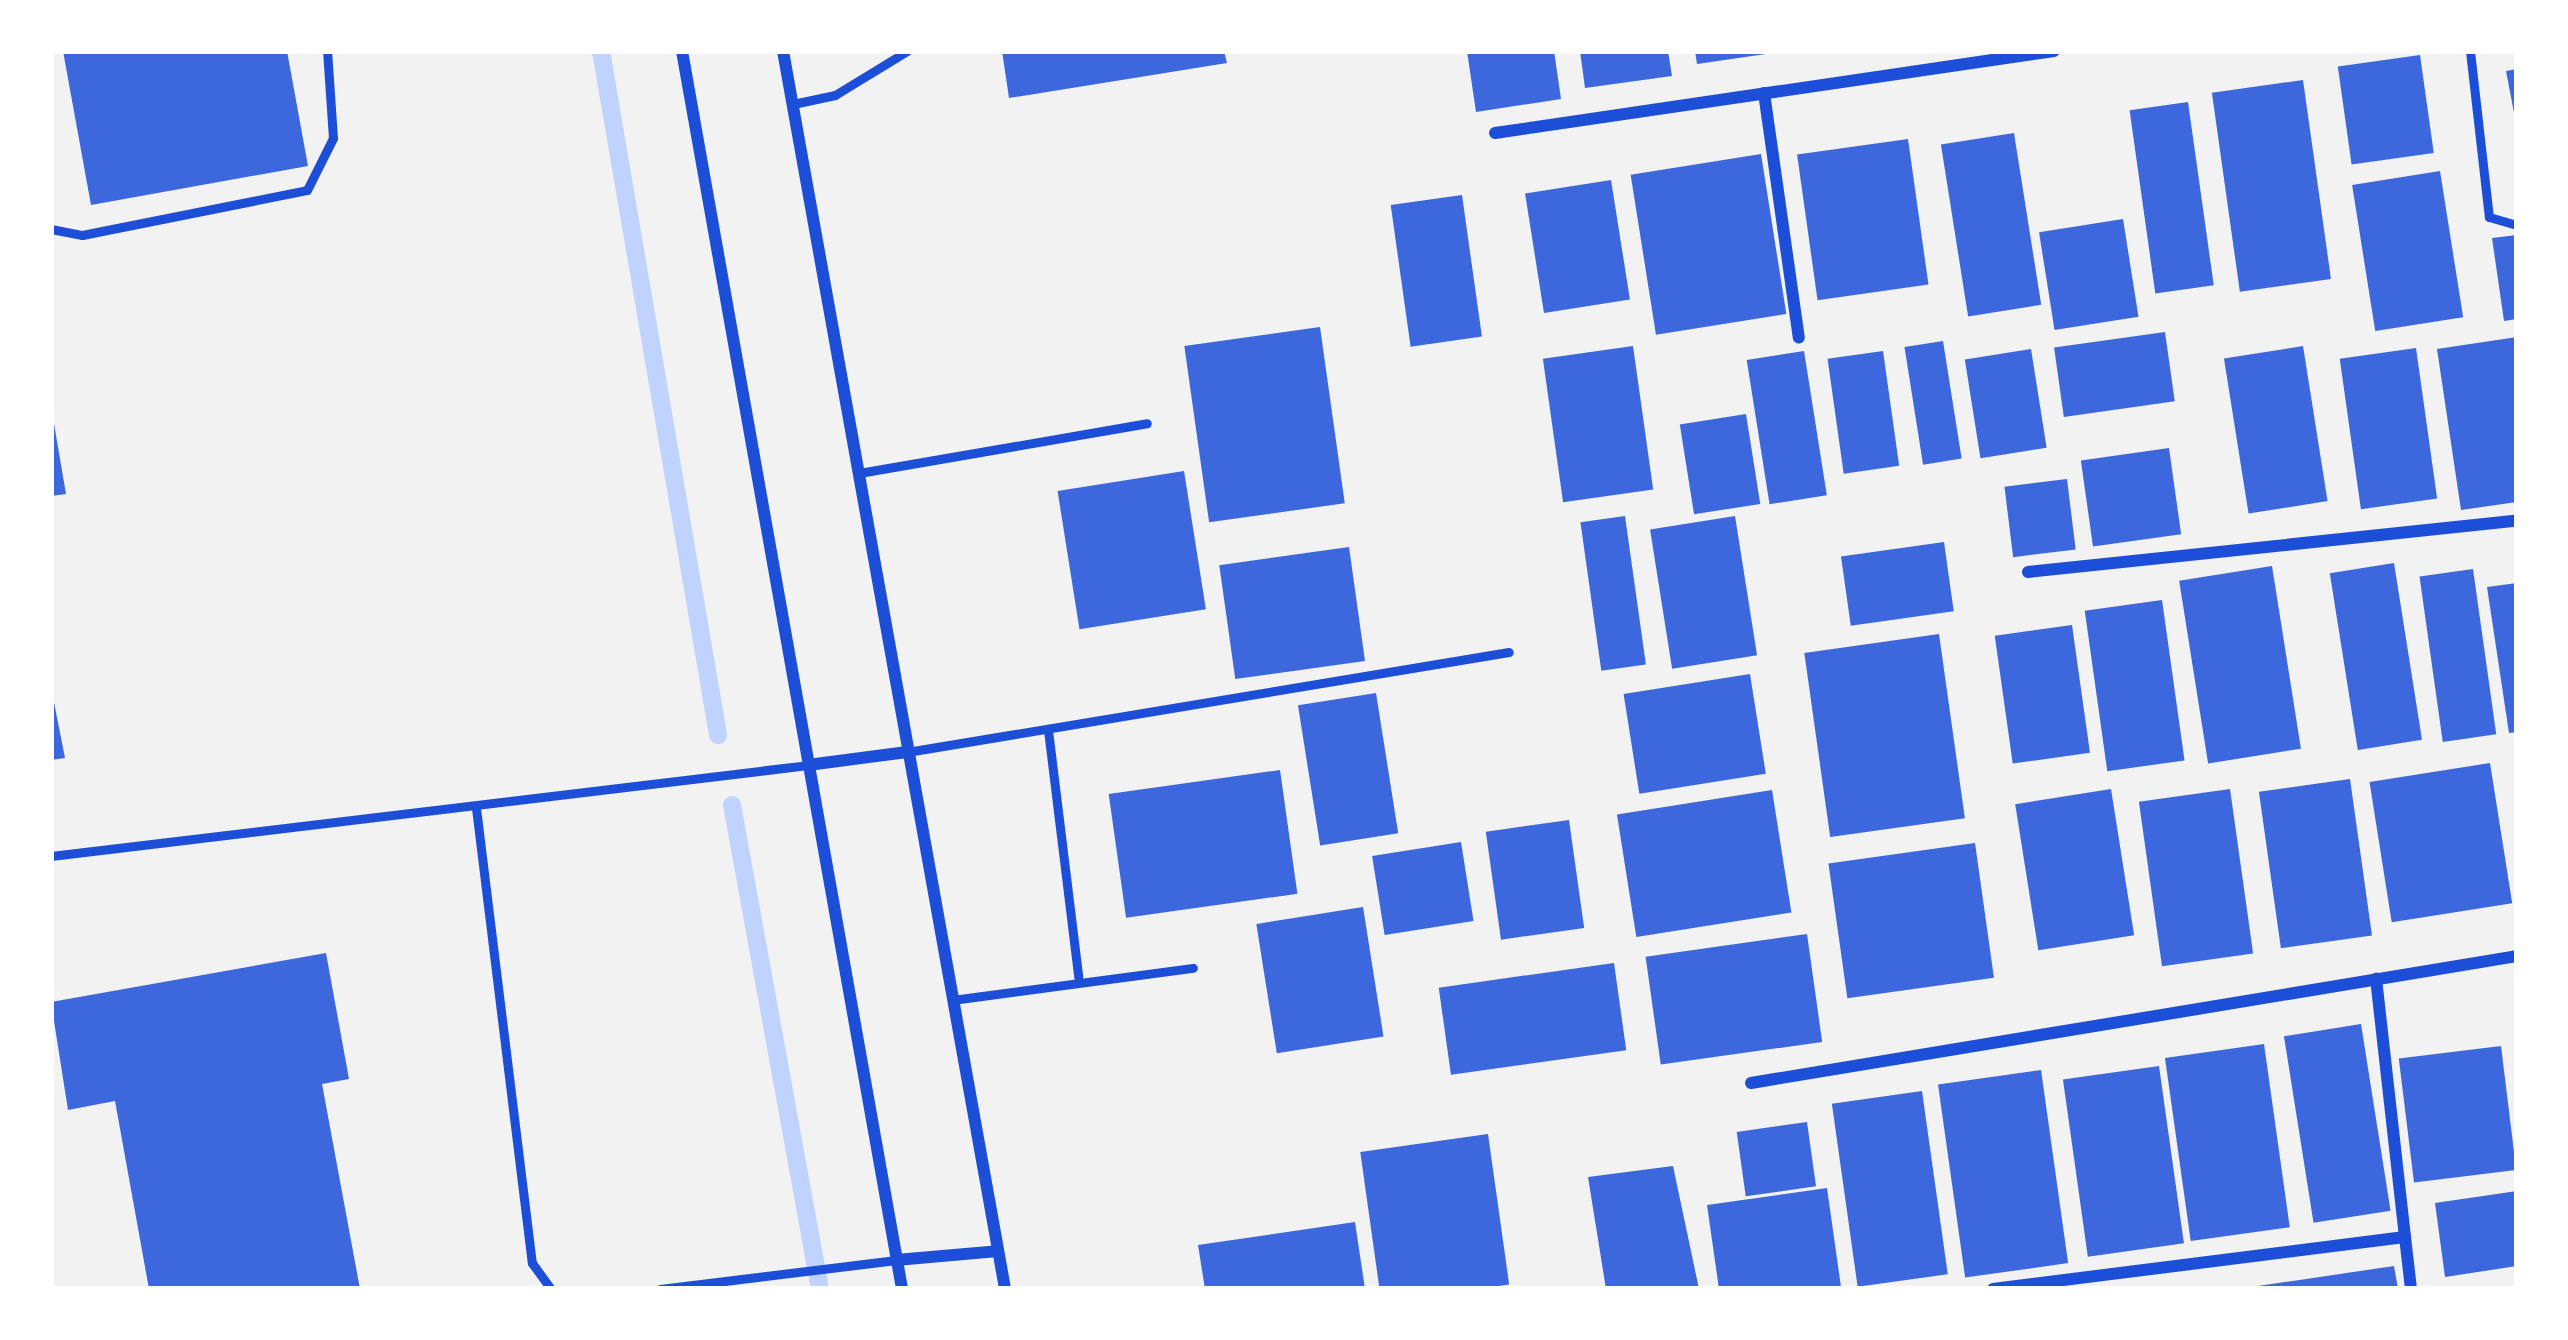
<!DOCTYPE html>
<style>
body{margin:0}
#map{position:relative;width:2568px;height:1340px;overflow:hidden;background:#f2f2f2;font-family:"Roboto Condensed",sans-serif}
div>[style]{position:absolute}
.stream>*{height:18px;margin:-9px;padding:0 9px;transform-origin:9px;border-radius:9px;background:#bfd3fe}
.building>*{inset:0;background:#3d67dc;transform-origin:0 0}
.service>*{height:9px;margin:-4.5px;padding:0 4.5px;transform-origin:4.5px;border-radius:4.5px;background:#1d4ed8}
.minor>*{height:12px;margin:-6px;padding:0 6px;transform-origin:6px;border-radius:6px;background:#1d4ed8}
span{translate:-50% -50%;white-space:nowrap;text-align:center;line-height:1.15;-webkit-text-stroke:12px #fff;paint-order:stroke}
.frame{position:absolute;inset:0;border:54px solid #fff;pointer-events:none}
</style>
<div id="map">
<div class="stream">
<div style="left:601px;top:51px;width:694px;rotate:80.29deg"></div>
<div style="left:732px;top:805px;width:492px;rotate:79.7deg"></div>
</div>
<div class="building">
<div style="clip-path:polygon(63px 51px,287px 51px,308px 166px,91px 205px)"></div>
<div style="clip-path:polygon(1002px 51px,1224px 51px,1227px 63px,1009px 98px)"></div>
<div style="clip-path:polygon(1467px 51px,1554px 51px,1561px 99px,1476px 112px)"></div>
<div style="clip-path:polygon(1580px 51px,1668px 51px,1672px 76px,1585px 88px)"></div>
<div style="clip-path:polygon(1695px 51px,1766px 51px,1766px 54px,1697px 64px)"></div>
<div style="left:2420px;top:55px;width:99px;height:83px;rotate:82deg"></div>
<div style="clip-path:polygon(2517px 69px,2517px 118px,2515px 118px,2506px 71px)"></div>
<div style="left:2303px;top:80px;width:201px;height:92px;rotate:82deg"></div>
<div style="left:2188px;top:102px;width:185px;height:59px;rotate:82deg"></div>
<div style="left:2014px;top:133px;width:174px;height:74px;rotate:81deg"></div>
<div style="left:1908px;top:139px;width:147px;height:112px;rotate:82deg"></div>
<div style="left:1761px;top:154px;width:162px;height:132px;rotate:81deg"></div>
<div style="left:2440px;top:171px;width:148px;height:89px;rotate:81deg"></div>
<div style="left:1611px;top:180px;width:121px;height:87px;rotate:81deg"></div>
<div style="left:1462px;top:195px;width:143px;height:72px;rotate:82deg"></div>
<div style="left:2123px;top:219px;width:99px;height:85px;rotate:81deg"></div>
<div style="clip-path:polygon(2517px 235px,2517px 319px,2504px 321px,2492px 238px)"></div>
<div style="left:1320px;top:327px;width:178px;height:137px;rotate:82deg"></div>
<div style="left:2165px;top:332px;width:70px;height:112px;rotate:82deg"></div>
<div style="clip-path:polygon(2517px 337px,2517px 502px,2461px 510px,2437px 349px)"></div>
<div style="left:1943px;top:341px;width:119px;height:39px;rotate:81deg"></div>
<div style="left:1633px;top:346px;width:145px;height:91px;rotate:82deg"></div>
<div style="left:2303px;top:346px;width:157px;height:80px;rotate:81deg"></div>
<div style="left:2416px;top:348px;width:152px;height:77px;rotate:82deg"></div>
<div style="left:2031px;top:349px;width:100px;height:67px;rotate:81deg"></div>
<div style="left:1804px;top:351px;width:146px;height:58px;rotate:81deg"></div>
<div style="left:1883px;top:351px;width:116px;height:56px;rotate:82deg"></div>
<div style="clip-path:polygon(51px 406px,66px 494px,51px 496px)"></div>
<div style="left:1746px;top:414px;width:91px;height:67px;rotate:81deg"></div>
<div style="left:2169px;top:448px;width:87px;height:89px;rotate:82deg"></div>
<div style="left:1184px;top:471px;width:140px;height:128px;rotate:81deg"></div>
<div style="left:2067px;top:479px;width:71px;height:63px;rotate:83deg"></div>
<div style="left:1625px;top:516px;width:150px;height:45px;rotate:82deg"></div>
<div style="left:1735px;top:516px;width:141px;height:86px;rotate:81deg"></div>
<div style="left:1944px;top:542px;width:70px;height:104px;rotate:82deg"></div>
<div style="left:1349px;top:547px;width:115px;height:131px;rotate:82deg"></div>
<div style="left:2394px;top:563px;width:179px;height:65px;rotate:81deg"></div>
<div style="left:2272px;top:566px;width:185px;height:94px;rotate:81deg"></div>
<div style="left:2473px;top:569px;width:167px;height:54px;rotate:82deg"></div>
<div style="clip-path:polygon(2517px 583px,2517px 732px,2509px 733px,2487px 587px)"></div>
<div style="left:2162px;top:600px;width:162px;height:78px;rotate:82deg"></div>
<div style="left:2072px;top:625px;width:129px;height:78px;rotate:82deg"></div>
<div style="left:1939px;top:634px;width:186px;height:136px;rotate:82deg"></div>
<div style="left:1750px;top:674px;width:101px;height:128px;rotate:81deg"></div>
<div style="clip-path:polygon(51px 687px,65px 758px,51px 760px)"></div>
<div style="left:1376px;top:693px;width:142px;height:79px;rotate:81deg"></div>
<div style="left:2490px;top:763px;width:142px;height:122px;rotate:81deg"></div>
<div style="left:1280px;top:770px;width:125px;height:173px;rotate:82deg"></div>
<div style="left:2350px;top:779px;width:158px;height:92px;rotate:82deg"></div>
<div style="left:2111px;top:789px;width:148px;height:97px;rotate:81deg"></div>
<div style="left:2230px;top:789px;width:166px;height:92px;rotate:82deg"></div>
<div style="left:1772px;top:790px;width:124px;height:157px;rotate:81deg"></div>
<div style="left:1569px;top:820px;width:109px;height:84px;rotate:82deg"></div>
<div style="left:1461px;top:842px;width:80px;height:90px;rotate:81deg"></div>
<div style="left:1975px;top:843px;width:136px;height:148px;rotate:82deg"></div>
<div style="left:1363px;top:907px;width:131px;height:108px;rotate:81deg"></div>
<div style="left:1807px;top:934px;width:109px;height:163px;rotate:82deg"></div>
<div style="clip-path:polygon(326px 953px,349px 1079px,322px 1084px,360px 1289px,149px 1289px,115px 1101px,68px 1110px,51px 1002px)"></div>
<div style="left:1614px;top:963px;width:88px;height:177px;rotate:82deg"></div>
<div style="left:2361px;top:1024px;width:189px;height:78px;rotate:81deg"></div>
<div style="left:2264px;top:1044px;width:185px;height:100px;rotate:82deg"></div>
<div style="left:2501px;top:1046px;width:125px;height:103px;rotate:83deg"></div>
<div style="left:2159px;top:1066px;width:179px;height:97px;rotate:82deg"></div>
<div style="left:2041px;top:1070px;width:195px;height:104px;rotate:82deg"></div>
<div style="left:1922px;top:1091px;width:185px;height:91px;rotate:82deg"></div>
<div style="left:1807px;top:1122px;width:65px;height:71px;rotate:82deg"></div>
<div style="left:1488px;top:1134px;width:152px;height:129px;rotate:82deg"></div>
<div style="clip-path:polygon(1673px 1166px,1699px 1289px,1606px 1289px,1588px 1177px)"></div>
<div style="clip-path:polygon(1827px 1188px,1841px 1287px,1719px 1289px,1707px 1205px)"></div>
<div style="clip-path:polygon(2517px 1191px,2517px 1266px,2445px 1277px,2435px 1203px)"></div>
<div style="clip-path:polygon(1355px 1222px,1365px 1289px,1205px 1289px,1198px 1245px)"></div>
<div style="clip-path:polygon(2394px 1266px,2398px 1289px,2258px 1289px,2258px 1286px)"></div>
</div>
<div class="service">
<div style="left:2470px;top:51px;width:167px;rotate:83.5deg"></div>
<div style="left:2489px;top:217px;width:29px;rotate:16deg"></div>
<div style="left:793px;top:104px;width:43px;rotate:-12.1deg"></div>
<div style="left:835px;top:95px;width:84px;rotate:-31.4deg"></div>
<div style="left:51px;top:229px;width:32px;rotate:11deg"></div>
<div style="left:82px;top:235px;width:229px;rotate:-11.3deg"></div>
<div style="left:307px;top:190px;width:58px;rotate:-63.4deg"></div>
<div style="left:333px;top:138px;width:87px;rotate:-93.9deg"></div>
<div style="left:859px;top:473px;width:292px;rotate:-9.8deg"></div>
<div style="left:1048px;top:730px;width:254px;rotate:83deg"></div>
<div style="left:907px;top:752px;width:610px;rotate:-9.43deg"></div>
<div style="left:476px;top:808px;width:458px;rotate:83deg"></div>
<div style="left:532px;top:1263px;width:32px;rotate:54deg"></div>
<div style="left:51px;top:856px;width:762px;rotate:-6.85deg"></div>
<div style="left:952px;top:1000px;width:243px;rotate:-7.6deg"></div>
<div style="left:660px;top:1289px;width:238px;rotate:-7deg"></div>
</div>
<div class="minor">
<div style="left:682px;top:51px;width:1257px;rotate:79.92deg"></div>
<div style="left:783px;top:51px;width:1258px;rotate:79.83deg"></div>
<div style="left:1764px;top:93px;width:247px;rotate:81.9deg"></div>
<div style="left:1495px;top:133px;width:565px;rotate:-8.35deg"></div>
<div style="left:2028px;top:572px;width:492px;rotate:-6deg"></div>
<div style="left:808px;top:765px;width:100px;rotate:-7.5deg"></div>
<div style="left:1751px;top:1083px;width:776px;rotate:-9.41deg"></div>
<div style="left:2405px;top:1237px;width:52px;rotate:83.4deg"></div>
<div style="left:896px;top:1260px;width:102px;rotate:-5deg"></div>
<div style="left:1993px;top:1289px;width:415px;rotate:-7.2deg"></div>
<div style="left:2405px;top:1237px;width:260px;rotate:-96.4deg"></div>
</div>
<div class="frame"></div>
</div>
